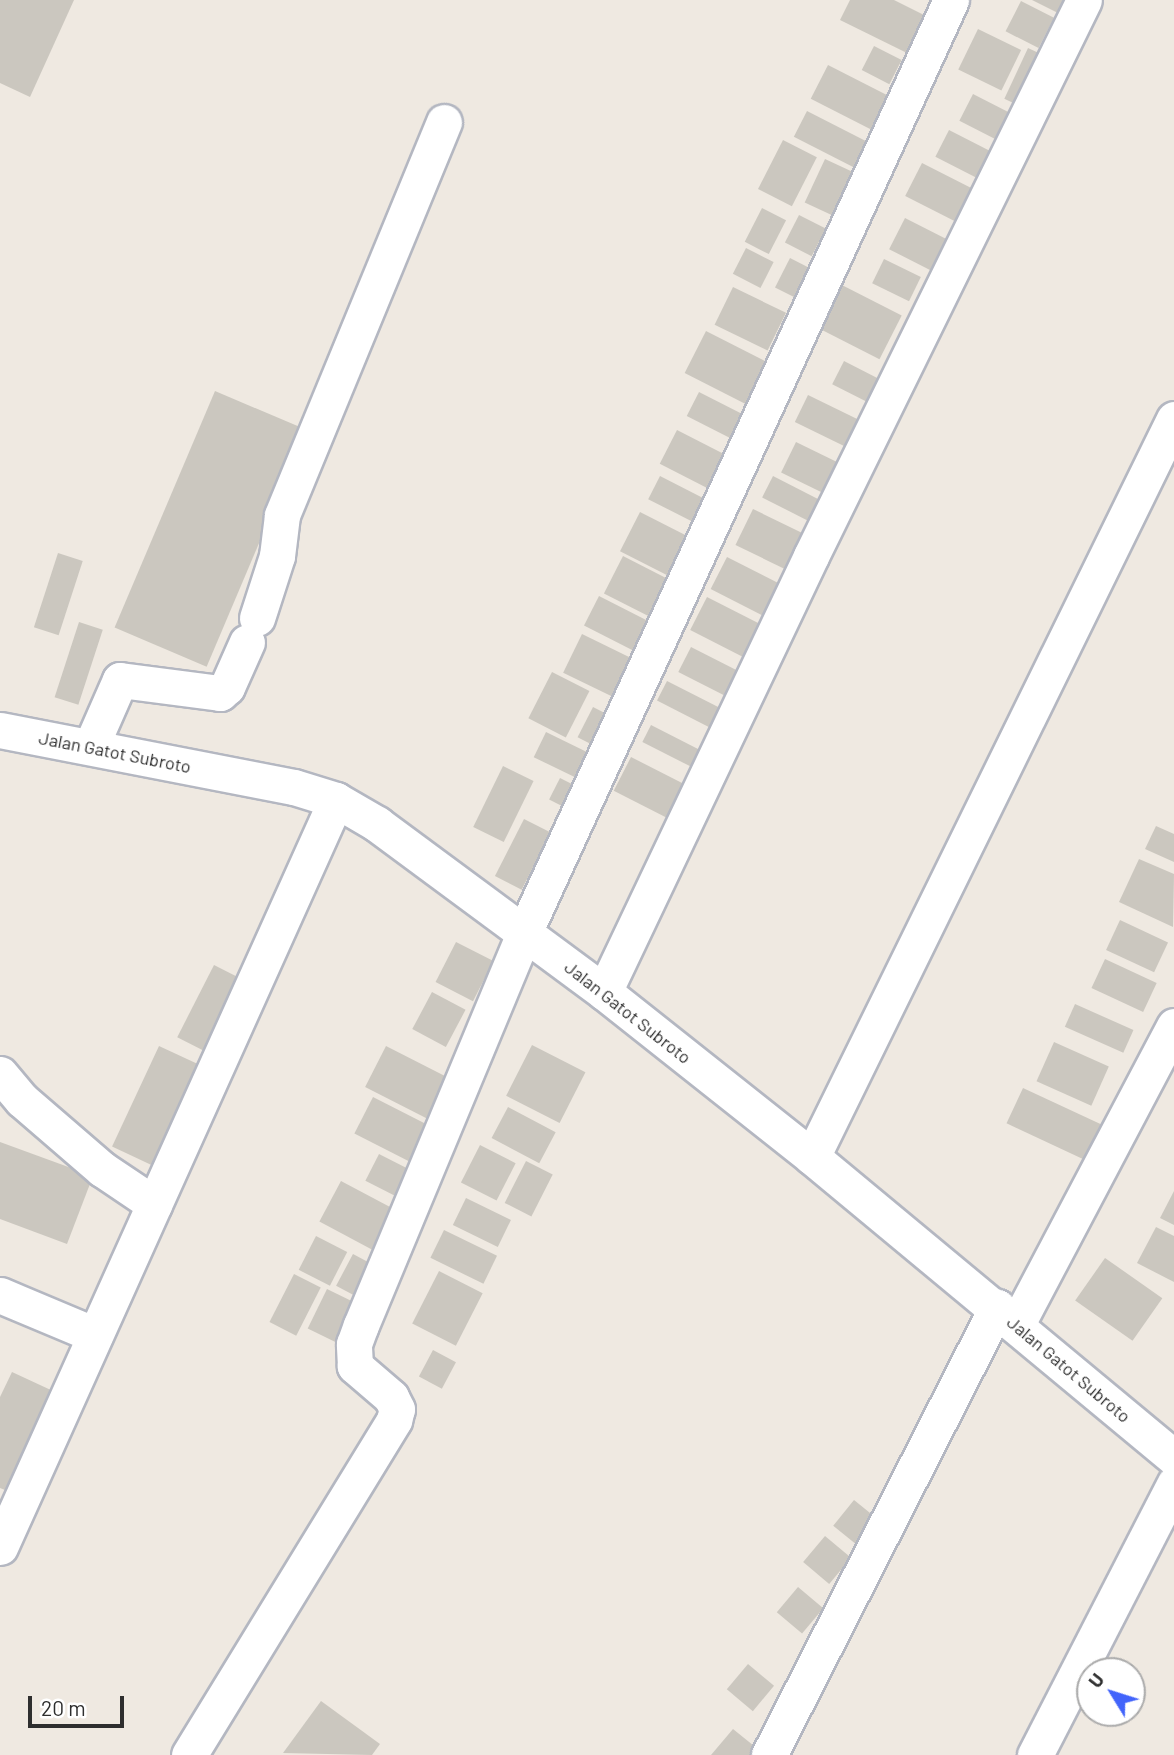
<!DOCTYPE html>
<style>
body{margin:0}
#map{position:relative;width:1174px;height:1755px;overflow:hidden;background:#efe9e1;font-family:Barlow,sans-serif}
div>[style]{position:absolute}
.building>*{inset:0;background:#cbc7bf;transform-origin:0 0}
.roads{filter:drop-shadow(2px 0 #b4b7c1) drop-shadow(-2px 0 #b4b7c1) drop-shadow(0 2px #b4b7c1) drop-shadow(0 -2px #b4b7c1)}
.minor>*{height:35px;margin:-17.5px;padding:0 17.5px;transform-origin:17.5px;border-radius:17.5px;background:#fff}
span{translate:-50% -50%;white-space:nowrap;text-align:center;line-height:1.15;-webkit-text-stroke:6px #fff;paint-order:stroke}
.street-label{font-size:18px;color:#2e2e2e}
.north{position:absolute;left:1076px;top:1657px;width:70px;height:70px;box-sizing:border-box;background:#fff;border:2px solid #ababab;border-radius:50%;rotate:308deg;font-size:19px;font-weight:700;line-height:28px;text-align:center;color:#2e2e2e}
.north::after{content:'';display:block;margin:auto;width:24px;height:32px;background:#4264fb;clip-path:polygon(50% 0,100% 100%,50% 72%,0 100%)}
.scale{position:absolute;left:28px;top:1696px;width:96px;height:32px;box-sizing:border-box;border:4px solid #2e2e2e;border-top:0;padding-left:9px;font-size:21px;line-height:24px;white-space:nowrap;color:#2e2e2e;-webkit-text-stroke:5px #fff;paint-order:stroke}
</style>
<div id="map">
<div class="building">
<div style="clip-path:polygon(0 0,74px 0,30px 97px,0 83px)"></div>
<div style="clip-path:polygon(850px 0,894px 0,928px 17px,909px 54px,840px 20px)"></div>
<div style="clip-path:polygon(1032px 0,1065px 0,1058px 13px)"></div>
<div style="left:1021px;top:1px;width:37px;height:34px;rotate:27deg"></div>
<div style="left:978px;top:29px;width:48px;height:45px;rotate:26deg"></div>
<div style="left:874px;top:46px;width:31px;height:27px;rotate:27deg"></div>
<div style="left:1028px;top:48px;width:26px;height:56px;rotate:25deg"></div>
<div style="left:828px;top:65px;width:71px;height:38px;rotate:27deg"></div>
<div style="left:973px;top:94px;width:45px;height:30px;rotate:27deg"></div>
<div style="left:807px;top:111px;width:72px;height:29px;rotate:27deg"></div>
<div style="left:949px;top:130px;width:56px;height:30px;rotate:27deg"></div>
<div style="left:783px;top:140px;width:38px;height:55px;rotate:27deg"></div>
<div style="left:825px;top:159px;width:35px;height:48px;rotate:25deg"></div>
<div style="left:922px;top:163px;width:63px;height:37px;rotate:27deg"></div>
<div style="left:762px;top:208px;width:27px;height:38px;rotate:27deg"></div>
<div style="left:799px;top:215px;width:30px;height:31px;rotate:27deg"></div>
<div style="left:905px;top:218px;width:58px;height:35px;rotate:27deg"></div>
<div style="left:746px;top:248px;width:31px;height:29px;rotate:27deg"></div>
<div style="left:790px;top:258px;width:28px;height:33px;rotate:27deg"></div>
<div style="left:884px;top:259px;width:41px;height:27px;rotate:26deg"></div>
<div style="left:834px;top:281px;width:76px;height:49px;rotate:27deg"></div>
<div style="left:733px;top:287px;width:59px;height:42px;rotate:26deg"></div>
<div style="left:706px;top:331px;width:70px;height:47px;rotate:27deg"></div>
<div style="left:844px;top:361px;width:51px;height:26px;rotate:27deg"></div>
<div style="left:215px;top:391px;width:100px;height:257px;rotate:23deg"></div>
<div style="left:699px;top:392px;width:48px;height:27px;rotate:27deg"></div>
<div style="left:808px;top:395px;width:61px;height:30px;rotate:26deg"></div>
<div style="left:677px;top:430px;width:57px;height:38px;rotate:27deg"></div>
<div style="left:796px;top:442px;width:57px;height:34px;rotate:26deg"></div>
<div style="left:660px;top:476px;width:51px;height:26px;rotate:27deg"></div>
<div style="left:773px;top:476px;width:57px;height:24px;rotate:27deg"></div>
<div style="left:753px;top:509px;width:60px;height:40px;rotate:26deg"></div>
<div style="left:640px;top:512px;width:64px;height:44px;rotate:27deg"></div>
<div style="left:58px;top:553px;width:26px;height:78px;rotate:18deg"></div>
<div style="left:623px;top:556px;width:57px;height:42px;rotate:27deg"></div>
<div style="left:727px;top:557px;width:63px;height:36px;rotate:27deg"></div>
<div style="left:599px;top:596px;width:65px;height:33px;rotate:27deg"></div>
<div style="left:707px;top:597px;width:67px;height:37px;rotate:27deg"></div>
<div style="left:79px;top:622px;width:25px;height:79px;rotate:18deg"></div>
<div style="left:582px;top:634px;width:66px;height:43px;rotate:26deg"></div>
<div style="left:691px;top:647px;width:53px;height:28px;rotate:27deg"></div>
<div style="left:552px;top:672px;width:42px;height:52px;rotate:27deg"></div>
<div style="left:667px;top:681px;width:63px;height:22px;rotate:27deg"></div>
<div style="left:593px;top:707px;width:27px;height:34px;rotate:27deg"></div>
<div style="left:651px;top:725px;width:61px;height:19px;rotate:27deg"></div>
<div style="left:546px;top:732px;width:50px;height:28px;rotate:26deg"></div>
<div style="left:631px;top:757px;width:65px;height:38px;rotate:27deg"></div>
<div style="left:503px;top:766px;width:34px;height:68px;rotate:26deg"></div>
<div style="left:560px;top:778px;width:25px;height:24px;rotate:27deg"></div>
<div style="left:524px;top:819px;width:30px;height:64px;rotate:27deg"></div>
<div style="clip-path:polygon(1156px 826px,1174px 834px,1174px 862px,1145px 849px)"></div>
<div style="clip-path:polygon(1139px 859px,1174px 874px,1173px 927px,1119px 902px)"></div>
<div style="left:1120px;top:920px;width:53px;height:33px;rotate:25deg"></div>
<div style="left:456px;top:942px;width:42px;height:45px;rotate:27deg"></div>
<div style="left:1105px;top:959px;width:57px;height:32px;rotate:25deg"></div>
<div style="left:214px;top:965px;width:31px;height:81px;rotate:27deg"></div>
<div style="left:432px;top:992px;width:38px;height:42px;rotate:28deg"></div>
<div style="left:1075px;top:1004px;width:64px;height:25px;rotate:24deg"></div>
<div style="left:1054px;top:1042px;width:60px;height:43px;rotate:24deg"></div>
<div style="left:532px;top:1045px;width:60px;height:57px;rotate:27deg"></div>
<div style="left:159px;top:1046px;width:44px;height:111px;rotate:25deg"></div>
<div style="left:386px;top:1046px;width:76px;height:46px;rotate:27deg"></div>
<div style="left:1023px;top:1088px;width:86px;height:39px;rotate:25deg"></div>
<div style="left:373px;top:1097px;width:65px;height:41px;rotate:27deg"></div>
<div style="left:508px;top:1107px;width:54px;height:35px;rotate:28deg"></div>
<div style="clip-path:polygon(0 1142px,93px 1176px,67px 1244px,0 1219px)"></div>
<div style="left:480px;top:1145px;width:40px;height:42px;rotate:27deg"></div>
<div style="left:379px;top:1154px;width:48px;height:30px;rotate:27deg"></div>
<div style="left:526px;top:1161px;width:30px;height:47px;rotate:27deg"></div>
<div style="left:341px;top:1181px;width:71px;height:46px;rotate:28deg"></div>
<div style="clip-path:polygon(1174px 1191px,1174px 1225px,1160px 1218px)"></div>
<div style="left:466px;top:1198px;width:50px;height:30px;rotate:26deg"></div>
<div style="clip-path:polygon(1156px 1227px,1174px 1236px,1174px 1282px,1137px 1263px)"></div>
<div style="left:444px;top:1230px;width:59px;height:31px;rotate:26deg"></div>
<div style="left:316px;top:1236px;width:35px;height:38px;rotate:27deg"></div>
<div style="left:353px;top:1254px;width:26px;height:36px;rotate:28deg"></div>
<div style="left:1105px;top:1258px;width:70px;height:52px;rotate:35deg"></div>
<div style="left:439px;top:1271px;width:49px;height:59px;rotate:27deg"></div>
<div style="left:294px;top:1274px;width:30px;height:54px;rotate:27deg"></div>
<div style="left:327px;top:1289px;width:37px;height:44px;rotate:26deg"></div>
<div style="left:433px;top:1350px;width:26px;height:30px;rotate:28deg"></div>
<div style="clip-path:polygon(12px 1372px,53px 1391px,5px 1490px,0 1488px,0 1397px)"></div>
<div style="left:854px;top:1500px;width:33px;height:33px;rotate:39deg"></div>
<div style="left:825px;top:1536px;width:34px;height:34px;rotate:40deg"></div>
<div style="left:798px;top:1587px;width:33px;height:33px;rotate:40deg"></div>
<div style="left:748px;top:1664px;width:34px;height:33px;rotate:40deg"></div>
<div style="clip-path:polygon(321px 1701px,380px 1744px,372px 1755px,283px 1753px)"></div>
<div style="clip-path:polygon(733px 1729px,759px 1750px,755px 1755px,711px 1755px)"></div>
</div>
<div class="roads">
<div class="minor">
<div style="left:257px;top:618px;width:65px;rotate:-72.1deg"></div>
<div style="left:277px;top:556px;width:41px;rotate:-83deg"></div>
<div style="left:282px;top:515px;width:425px;rotate:-67.6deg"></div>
<div style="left:0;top:730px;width:299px;rotate:11deg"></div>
<div style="left:294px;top:787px;width:44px;rotate:17.2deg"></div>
<div style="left:336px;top:800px;width:48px;rotate:30.3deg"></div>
<div style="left:377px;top:824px;width:282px;rotate:36.5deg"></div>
<div style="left:604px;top:992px;width:265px;rotate:38.4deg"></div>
<div style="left:812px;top:1157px;width:471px;rotate:39.7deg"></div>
<div style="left:91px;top:746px;width:72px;rotate:-66.3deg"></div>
<div style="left:120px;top:680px;width:101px;rotate:7.4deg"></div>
<div style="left:220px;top:693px;width:9px;rotate:-41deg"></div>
<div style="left:227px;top:687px;width:49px;rotate:-66deg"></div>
<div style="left:604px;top:992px;width:483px;rotate:-64.6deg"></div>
<div style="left:811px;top:556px;width:619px;rotate:-63.85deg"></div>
<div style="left:0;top:1074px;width:34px;rotate:50deg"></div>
<div style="left:22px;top:1100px;width:106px;rotate:40.8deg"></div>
<div style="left:102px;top:1169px;width:63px;rotate:33.9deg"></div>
<div style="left:812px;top:1157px;width:822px;rotate:-63.87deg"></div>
<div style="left:0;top:1295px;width:103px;rotate:22.8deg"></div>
<div style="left:1017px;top:1324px;width:337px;rotate:-62.2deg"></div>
<div style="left:0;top:1547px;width:819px;rotate:-65.78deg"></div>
<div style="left:189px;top:1755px;width:393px;rotate:-58.5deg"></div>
<div style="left:394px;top:1420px;width:11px;rotate:-75deg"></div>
<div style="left:397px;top:1409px;width:13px;rotate:-117deg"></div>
<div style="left:391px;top:1397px;width:48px;rotate:-139.3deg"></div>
<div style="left:355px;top:1366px;width:22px;rotate:-93deg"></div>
<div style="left:354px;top:1344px;width:20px;rotate:-70deg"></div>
<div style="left:361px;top:1325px;width:425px;rotate:-67.4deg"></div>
<div style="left:524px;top:933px;width:1026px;rotate:-65.41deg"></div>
<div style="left:769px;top:1755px;width:503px;rotate:-63.03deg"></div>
<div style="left:1035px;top:1755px;width:305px;rotate:-62.8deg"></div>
</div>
</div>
<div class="street-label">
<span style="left:115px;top:752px;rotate:11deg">Jalan Gatot Subroto</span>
<span style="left:628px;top:1012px;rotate:38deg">Jalan Gatot Subroto</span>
<span style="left:1069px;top:1369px;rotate:40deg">Jalan Gatot Subroto</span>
</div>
<div class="north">U</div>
<div class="scale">20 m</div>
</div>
